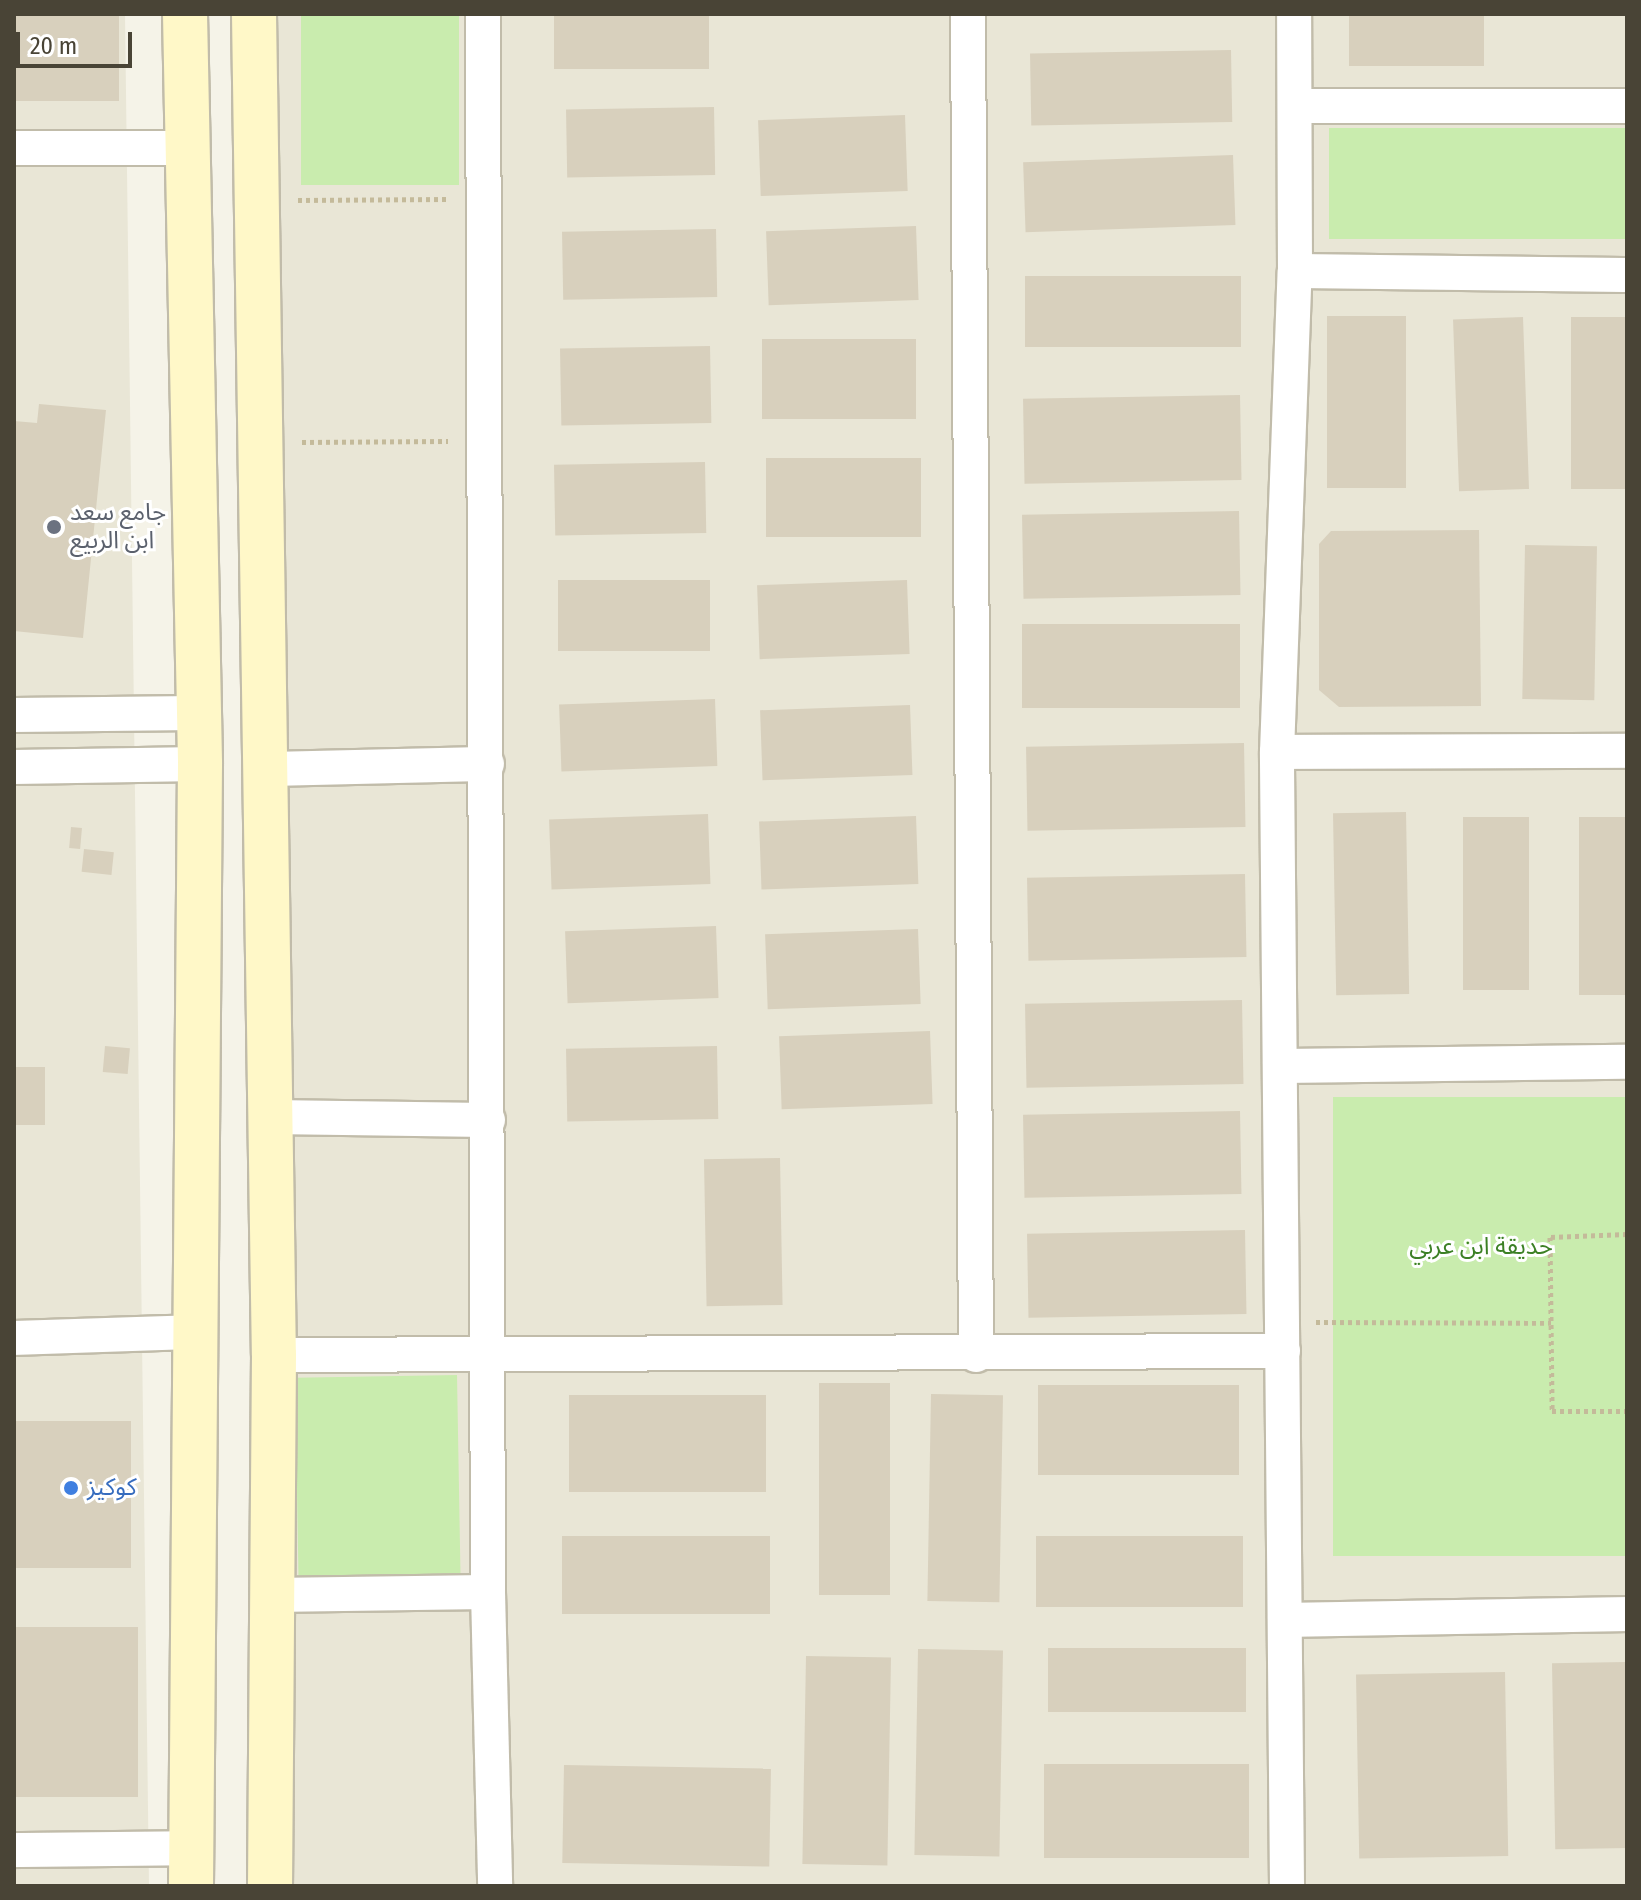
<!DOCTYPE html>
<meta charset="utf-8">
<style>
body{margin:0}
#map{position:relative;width:1641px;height:1900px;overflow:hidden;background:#f5f3e8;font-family:"Fira Sans Condensed","Noto Sans Arabic",sans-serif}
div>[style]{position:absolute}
.residential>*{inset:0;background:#e9e6d6;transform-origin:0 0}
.green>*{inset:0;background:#c9ecae;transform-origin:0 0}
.building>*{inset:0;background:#d8d0bd;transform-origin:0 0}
.path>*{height:5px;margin-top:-2.5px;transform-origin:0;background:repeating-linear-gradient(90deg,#c4ba9a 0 4px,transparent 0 8px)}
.roads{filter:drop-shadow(2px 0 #c1bcaa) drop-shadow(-2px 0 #c1bcaa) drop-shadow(0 2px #c1bcaa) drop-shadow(0 -2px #c1bcaa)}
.street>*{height:34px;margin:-17px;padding:0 17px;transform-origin:17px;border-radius:17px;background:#fff}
.secondary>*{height:44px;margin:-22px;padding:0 22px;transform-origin:22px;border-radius:22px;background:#fff8c8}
.dots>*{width:22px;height:22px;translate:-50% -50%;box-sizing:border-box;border:4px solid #fff;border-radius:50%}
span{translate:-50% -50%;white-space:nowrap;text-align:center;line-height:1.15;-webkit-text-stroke:6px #fff;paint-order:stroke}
.worship-label{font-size:24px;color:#5b616d}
.left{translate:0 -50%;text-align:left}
.park-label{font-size:24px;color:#3c8025}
.shop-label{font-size:24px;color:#366cbe}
.frame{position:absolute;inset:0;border:16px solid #494436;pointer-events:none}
.scale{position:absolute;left:16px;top:32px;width:116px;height:36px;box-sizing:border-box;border:4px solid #494436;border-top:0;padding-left:10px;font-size:24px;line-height:28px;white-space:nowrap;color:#494436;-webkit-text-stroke:6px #fff;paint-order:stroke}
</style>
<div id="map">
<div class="residential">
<div style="clip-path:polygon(14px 14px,125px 14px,149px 1886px,14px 1886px)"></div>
<div style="left:269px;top:14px;width:1358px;height:1872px"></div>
</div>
<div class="green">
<div style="left:301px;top:14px;width:158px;height:171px"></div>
<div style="left:1627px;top:128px;width:111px;height:298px;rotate:90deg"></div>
<div style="left:1627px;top:1097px;width:459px;height:294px;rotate:90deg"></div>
<div style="left:457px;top:1375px;width:200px;height:162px;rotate:89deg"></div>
</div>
<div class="building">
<div style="left:14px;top:14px;width:105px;height:87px"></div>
<div style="left:554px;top:14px;width:155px;height:55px"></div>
<div style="left:1349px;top:14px;width:135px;height:52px"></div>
<div style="left:1231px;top:50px;width:72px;height:201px;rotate:89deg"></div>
<div style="left:714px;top:107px;width:68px;height:148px;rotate:89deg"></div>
<div style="left:905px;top:115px;width:76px;height:147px;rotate:88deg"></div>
<div style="left:1233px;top:155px;width:70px;height:210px;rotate:88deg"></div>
<div style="left:916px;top:226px;width:74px;height:150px;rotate:88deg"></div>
<div style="left:716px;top:229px;width:68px;height:154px;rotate:89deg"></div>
<div style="left:1025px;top:276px;width:216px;height:71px"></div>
<div style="left:1327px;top:316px;width:79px;height:172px"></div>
<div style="left:1523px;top:317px;width:172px;height:70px;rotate:88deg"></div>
<div style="left:1627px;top:317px;width:172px;height:56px;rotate:90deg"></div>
<div style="left:916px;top:339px;width:80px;height:154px;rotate:90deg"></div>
<div style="left:710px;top:346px;width:77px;height:150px;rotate:89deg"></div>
<div style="left:1240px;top:395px;width:85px;height:217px;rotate:89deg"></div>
<div style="clip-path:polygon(39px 404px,106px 410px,83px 638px,14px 631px,14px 421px,37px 423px)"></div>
<div style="left:766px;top:458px;width:155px;height:79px"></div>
<div style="left:705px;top:462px;width:71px;height:151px;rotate:89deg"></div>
<div style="left:1239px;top:511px;width:84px;height:217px;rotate:89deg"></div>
<div style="clip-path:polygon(1479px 530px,1481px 706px,1339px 707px,1319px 690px,1319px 544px,1331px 531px)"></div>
<div style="left:1525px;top:545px;width:72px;height:154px;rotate:1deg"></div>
<div style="left:558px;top:580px;width:152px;height:71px"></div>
<div style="left:907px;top:580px;width:74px;height:150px;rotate:88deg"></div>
<div style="left:1240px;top:624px;width:84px;height:218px;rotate:90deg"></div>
<div style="left:715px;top:699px;width:67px;height:156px;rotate:88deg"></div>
<div style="left:910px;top:705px;width:70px;height:150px;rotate:88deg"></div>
<div style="left:1244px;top:743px;width:84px;height:218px;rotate:89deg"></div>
<div style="left:1406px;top:812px;width:182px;height:73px;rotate:89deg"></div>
<div style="left:708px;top:814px;width:70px;height:159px;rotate:88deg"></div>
<div style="left:916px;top:816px;width:68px;height:157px;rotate:88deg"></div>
<div style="left:1529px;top:817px;width:173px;height:66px;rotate:90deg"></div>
<div style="left:1579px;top:817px;width:48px;height:178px"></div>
<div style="left:71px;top:827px;width:11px;height:21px;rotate:5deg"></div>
<div style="left:84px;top:849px;width:30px;height:23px;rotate:6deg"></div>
<div style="left:1245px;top:874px;width:83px;height:218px;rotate:89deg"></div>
<div style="left:716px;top:926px;width:72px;height:151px;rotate:88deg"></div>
<div style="left:918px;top:929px;width:75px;height:153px;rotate:88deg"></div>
<div style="left:1242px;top:1000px;width:84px;height:217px;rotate:89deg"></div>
<div style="left:930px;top:1031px;width:73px;height:151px;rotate:88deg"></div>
<div style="left:105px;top:1046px;width:25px;height:26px;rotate:5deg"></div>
<div style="left:717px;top:1046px;width:73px;height:151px;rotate:89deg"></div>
<div style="left:14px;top:1067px;width:31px;height:58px"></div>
<div style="left:1240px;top:1111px;width:83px;height:217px;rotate:89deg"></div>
<div style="left:780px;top:1158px;width:147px;height:76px;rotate:89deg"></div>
<div style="left:1245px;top:1230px;width:84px;height:218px;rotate:89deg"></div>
<div style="left:819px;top:1383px;width:71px;height:212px"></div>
<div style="left:1038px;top:1385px;width:201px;height:90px"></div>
<div style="left:931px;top:1394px;width:72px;height:207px;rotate:1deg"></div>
<div style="left:569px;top:1395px;width:197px;height:97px"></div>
<div style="left:14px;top:1421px;width:117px;height:147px"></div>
<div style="left:562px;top:1536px;width:208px;height:78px"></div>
<div style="left:1036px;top:1536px;width:207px;height:71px"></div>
<div style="left:138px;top:1627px;width:170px;height:124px;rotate:90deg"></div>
<div style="left:1048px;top:1648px;width:198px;height:64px"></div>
<div style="left:918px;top:1649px;width:85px;height:206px;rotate:1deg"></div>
<div style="left:806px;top:1656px;width:85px;height:208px;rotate:1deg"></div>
<div style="left:1625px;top:1662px;width:186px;height:73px;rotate:89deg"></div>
<div style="left:1505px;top:1672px;width:184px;height:149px;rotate:89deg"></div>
<div style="left:1044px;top:1764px;width:205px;height:94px"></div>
<div style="left:564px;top:1765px;width:207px;height:98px;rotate:1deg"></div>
</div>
<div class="path">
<div style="left:298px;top:200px;width:150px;rotate:-0.4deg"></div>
<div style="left:302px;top:442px;width:146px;rotate:-0.4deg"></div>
<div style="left:1627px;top:1234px;width:77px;rotate:177.8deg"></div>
<div style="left:1550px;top:1237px;width:174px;rotate:89.3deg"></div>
<div style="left:1552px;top:1411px;width:75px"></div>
<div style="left:1316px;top:1322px;width:235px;rotate:0.2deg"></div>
</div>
<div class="roads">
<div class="street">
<div style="left:483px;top:14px;width:1578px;rotate:89.82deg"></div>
<div style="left:488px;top:1592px;width:294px;rotate:88.6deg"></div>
<div style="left:968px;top:14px;width:1341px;rotate:89.66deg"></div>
<div style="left:1296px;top:106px;width:331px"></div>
<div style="left:14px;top:148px;width:173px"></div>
<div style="left:1295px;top:271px;width:332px;rotate:0.7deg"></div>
<div style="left:14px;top:715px;width:181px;rotate:-0.6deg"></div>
<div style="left:1277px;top:752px;width:350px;rotate:-0.2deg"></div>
<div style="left:14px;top:767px;width:186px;rotate:-0.9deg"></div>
<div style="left:266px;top:769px;width:221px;rotate:-1.3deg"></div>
<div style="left:1280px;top:1066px;width:347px;rotate:-0.7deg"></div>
<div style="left:270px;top:1117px;width:218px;rotate:0.8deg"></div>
<div style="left:14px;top:1338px;width:183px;rotate:-1.9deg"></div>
<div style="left:274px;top:1355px;width:1009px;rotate:-0.23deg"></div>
<div style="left:271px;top:1595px;width:217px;rotate:-0.8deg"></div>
<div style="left:1285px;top:1620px;width:342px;rotate:-1deg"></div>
<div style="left:14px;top:1850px;width:177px;rotate:-0.6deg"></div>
<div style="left:1287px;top:1886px;width:1134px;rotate:-90.51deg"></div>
<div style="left:1277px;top:752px;width:481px;rotate:-87.9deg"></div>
<div style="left:1295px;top:271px;width:257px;rotate:-90.2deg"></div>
</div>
<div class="secondary">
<div style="left:185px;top:14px;width:750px;rotate:88.85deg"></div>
<div style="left:200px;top:764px;width:1122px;rotate:90.46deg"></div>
<div style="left:254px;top:14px;width:1341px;rotate:89.15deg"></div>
<div style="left:274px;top:1355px;width:531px;rotate:90.43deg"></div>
</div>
</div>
<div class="dots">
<div style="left:54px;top:527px;background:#6b7280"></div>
<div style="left:71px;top:1488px;background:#3f7fe0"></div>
</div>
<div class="worship-label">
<span class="left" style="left:70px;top:527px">جامع سعد<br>ابن الربيع</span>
</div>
<div class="park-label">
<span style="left:1481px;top:1247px">حديقة ابن عربي</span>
</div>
<div class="shop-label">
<span class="left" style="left:87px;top:1488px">كوكيز</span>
</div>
<div class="frame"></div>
<div class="scale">20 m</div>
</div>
